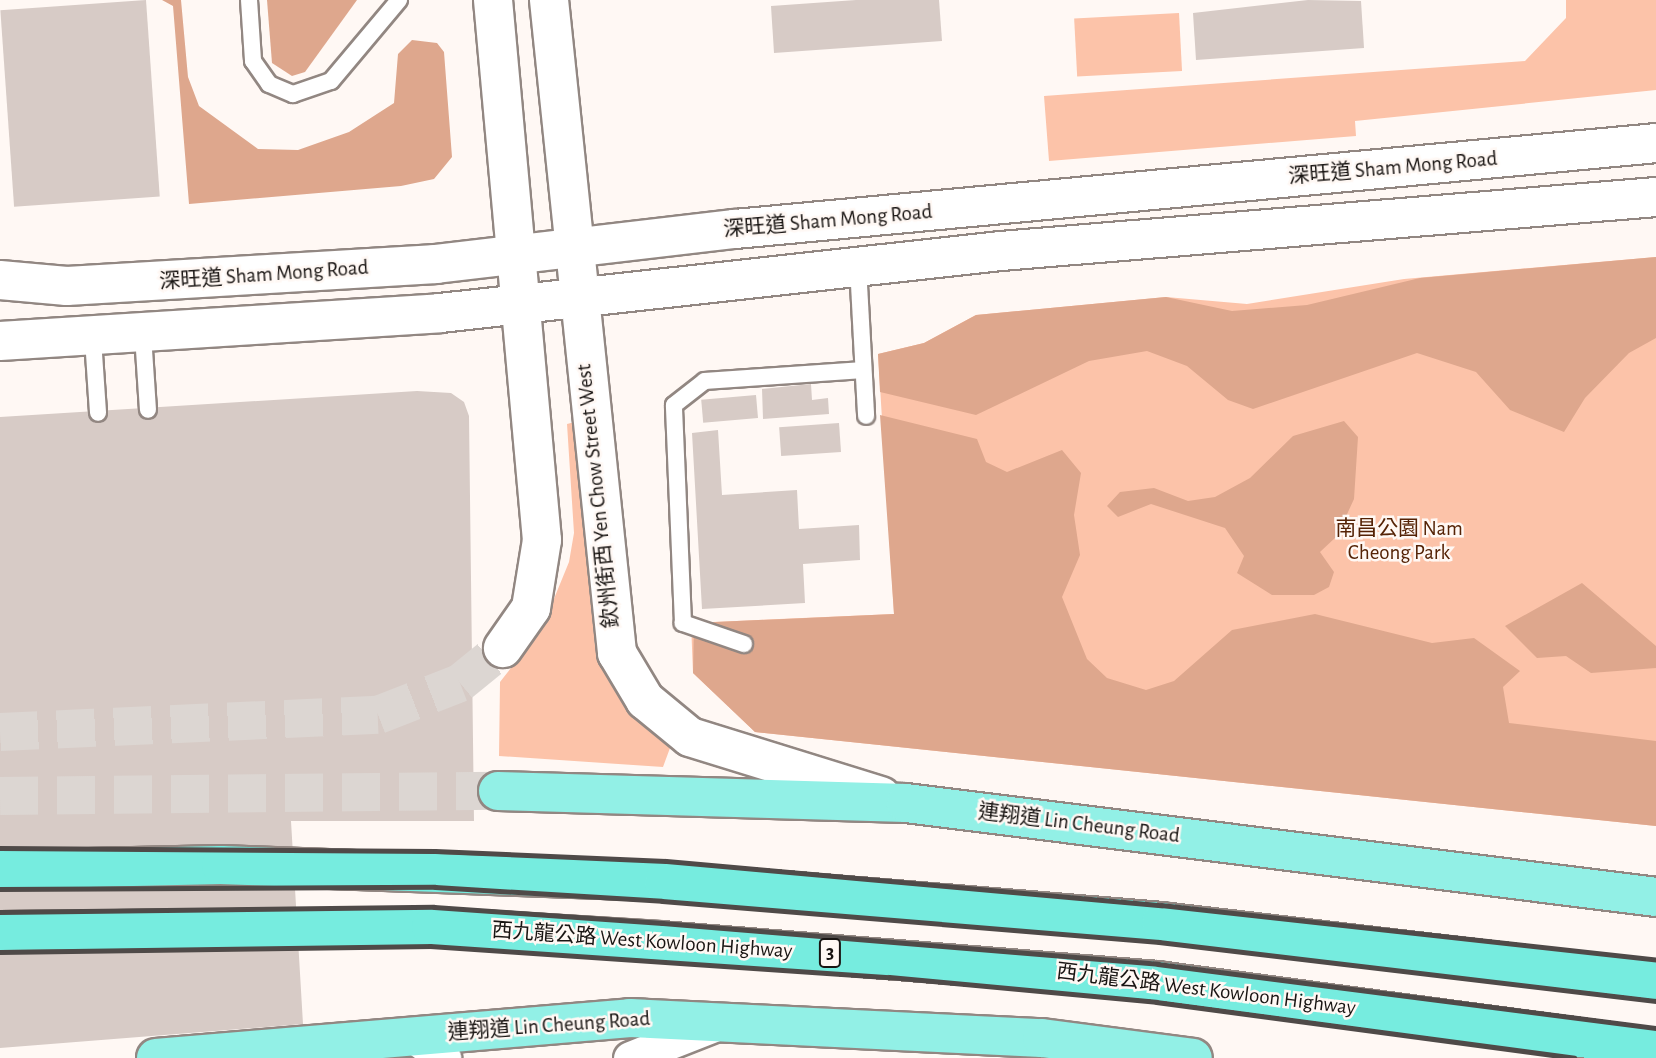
<!DOCTYPE html>
<meta charset="utf-8">
<style>
body{margin:0}
#map{position:relative;width:1656px;height:1058px;overflow:hidden;background:#fff8f4;font-family:"Alegreya Sans","Noto Sans TC",sans-serif}
div>[style]{position:absolute}
.green>*{inset:0;background:#fcc3a9;transform-origin:0 0}
.forest>*{inset:0;background:#dea78d}
.building>*{inset:0;background:#d7cbc6;transform-origin:0 0}
.secondary-tunnel>*{height:38px;margin-top:-19px;transform-origin:0;background:repeating-linear-gradient(90deg,#dcd6d2 0 38px,transparent 0 57px)}
.trunk-tunnel>*{height:38px;margin-top:-19px;transform-origin:0;background:repeating-linear-gradient(90deg,#dcd6d2 0 38px,transparent 0 57px)}
.roads{filter:drop-shadow(2px 0 #928782) drop-shadow(-2px 0 #928782) drop-shadow(0 2px #928782) drop-shadow(0 -2px #928782)}
.service>*{height:16px;margin:-8px;padding:0 8px;transform-origin:8px;border-radius:8px;background:#fff}
.minor>*{height:33px;margin:-16.5px;padding:0 16.5px;transform-origin:16.5px;border-radius:16.5px;background:#fff}
.tertiary>*{height:38px;margin:-19px;padding:0 19px;transform-origin:19px;border-radius:19px;background:#fff}
.secondary>*{height:38px;margin:-19px;padding:0 19px;transform-origin:19px;border-radius:19px;background:#fff}
.trunk>*{height:38px;margin:-19px;padding:0 19px;transform-origin:19px;border-radius:19px;background:#92f0e6}
.motorway>*{height:38px;margin:-19px;padding:0 19px;transform-origin:19px;border-radius:19px;background:#76ecdf}
.rail>*{height:5px;margin:-2.5px;padding:0 2.5px;transform-origin:2.5px;border-radius:2.5px;background:#4f4a48}
span{translate:-50% -50%;white-space:nowrap;text-align:center;line-height:1.15;-webkit-text-stroke:5px #fff8f4;paint-order:stroke}
.shield-label span{padding:2px 5px;background:#fff8f4;border:2px solid;border-radius:5px;-webkit-text-stroke-width:0}
.shield-label{font-size:19px;color:#191513;font-weight:700}
.street-label{font-size:21px;color:#191513}
.park-label{font-size:21px;color:#552306}
</style>
<div id="map">
<div class="green">
<div style="clip-path:polygon(1566px 0,1656px 0,1656px 90px,1355px 121px,1356px 136px,1049px 161px,1044px 96px,1525px 61px,1566px 18px)"></div>
<div style="left:1179px;top:13px;width:58px;height:105px;rotate:87deg"></div>
<div style="clip-path:polygon(1656px 257px,1656px 826px,755px 732px,693px 673px,691px 623px,894px 614px,878px 354px,924px 343px,976px 315px,1166px 297px,1247px 304px,1404px 279px)"></div>
<div style="clip-path:polygon(575px 422px,595px 645px,628px 708px,670px 748px,663px 767px,499px 756px,500px 682px,542px 628px,569px 562px,574px 533px,567px 424px)"></div>
</div>
<div class="forest">
<div style="clip-path:polygon(162px 0,181px 0,188px 77px,199px 106px,258px 149px,298px 150px,349px 132px,394px 103px,398px 54px,412px 40px,437px 43px,444px 52px,452px 157px,434px 179px,401px 186px,189px 204px,173px 6px)"></div>
<div style="clip-path:polygon(267px 0,357px 0,305px 72px,292px 76px,272px 63px)"></div>
<div style="clip-path:polygon(1656px 257px,1656px 338px,1629px 353px,1585px 398px,1564px 432px,1510px 410px,1476px 372px,1417px 353px,1253px 409px,1228px 400px,1187px 366px,1147px 351px,1089px 361px,976px 415px,880px 392px,878px 354px,924px 343px,976px 315px,1166px 297px,1232px 311px,1307px 305px,1420px 278px)"></div>
<div style="clip-path:polygon(880px 415px,977px 439px,986px 462px,1007px 472px,1062px 450px,1081px 473px,1074px 515px,1080px 555px,1062px 597px,1087px 659px,1107px 678px,1146px 690px,1174px 681px,1232px 630px,1315px 614px,1432px 643px,1474px 638px,1520px 671px,1503px 687px,1509px 723px,1656px 741px,1656px 826px,755px 732px,693px 673px,694px 623px,894px 614px)"></div>
<div style="clip-path:polygon(1344px 421px,1358px 437px,1354px 499px,1337px 536px,1320px 552px,1334px 572px,1329px 587px,1314px 595px,1272px 595px,1237px 573px,1244px 556px,1225px 528px,1151px 504px,1118px 517px,1107px 506px,1120px 492px,1154px 488px,1188px 501px,1215px 497px,1250px 478px,1293px 436px)"></div>
<div style="clip-path:polygon(1582px 583px,1656px 646px,1656px 668px,1591px 673px,1566px 656px,1537px 658px,1505px 626px)"></div>
</div>
<div class="building">
<div style="left:146px;top:0;width:197px;height:146px;rotate:86deg"></div>
<div style="clip-path:polygon(856px 0,939px 0,942px 41px,774px 53px,771px 6px)"></div>
<div style="clip-path:polygon(1308px 0,1361px 1px,1364px 48px,1196px 60px,1193px 13px)"></div>
<div style="clip-path:polygon(811px 384px,812px 400px,828px 398px,829px 414px,763px 419px,762px 389px)"></div>
<div style="clip-path:polygon(417px 391px,451px 393px,464px 402px,469px 416px,474px 821px,291px 821px,303px 1024px,0 1048px,0 417px)"></div>
<div style="left:756px;top:395px;width:23px;height:55px;rotate:85deg"></div>
<div style="left:839px;top:423px;width:29px;height:60px;rotate:86deg"></div>
<div style="clip-path:polygon(718px 430px,722px 495px,797px 490px,799px 529px,859px 525px,860px 560px,803px 564px,805px 603px,702px 609px,692px 433px)"></div>
</div>
<div class="secondary-tunnel">
<div style="left:0;top:732px;width:378px;rotate:-2.6deg"></div>
<div style="left:378px;top:715px;width:88px;rotate:-21.3deg"></div>
<div style="left:460px;top:683px;width:55px;rotate:-39.1deg"></div>
</div>
<div class="trunk-tunnel">
<div style="left:0;top:796px;width:498px;rotate:-0.6deg"></div>
</div>
<div class="roads">
<div class="service">
<div style="left:249px;top:0;width:61px;rotate:86.2deg"></div>
<div style="left:253px;top:61px;width:28px;rotate:55deg"></div>
<div style="left:269px;top:84px;width:26px;rotate:23deg"></div>
<div style="left:293px;top:94px;width:40px;rotate:-18.9deg"></div>
<div style="left:331px;top:81px;width:106px;rotate:-50deg"></div>
<div style="left:858px;top:266px;width:150px;rotate:86.9deg"></div>
<div style="left:143px;top:335px;width:75px;rotate:86.2deg"></div>
<div style="left:93px;top:339px;width:74px;rotate:86.1deg"></div>
<div style="left:744px;top:644px;width:65px;rotate:-161deg"></div>
<div style="left:683px;top:623px;width:218px;rotate:-92.4deg"></div>
<div style="left:674px;top:405px;width:39px;rotate:-38deg"></div>
<div style="left:705px;top:381px;width:158px;rotate:-4deg"></div>
</div>
<div class="minor">
<div style="left:414px;top:1037px;width:37px;rotate:35deg"></div>
<div style="left:630px;top:1058px;width:96px;rotate:-21.5deg"></div>
</div>
<div class="tertiary">
<div style="left:0;top:280px;width:67px;rotate:5.1deg"></div>
<div style="left:67px;top:286px;width:370px;rotate:-3.4deg"></div>
<div style="left:436px;top:264px;width:301px;rotate:-6.7deg"></div>
<div style="left:735px;top:229px;width:925px;rotate:-5.33deg"></div>
<div style="left:0;top:341px;width:441px;rotate:-3.6deg"></div>
<div style="left:440px;top:313px;width:564px;rotate:-6.31deg"></div>
<div style="left:1001px;top:251px;width:657px;rotate:-4.71deg"></div>
</div>
<div class="secondary">
<div style="left:493px;top:0;width:542px;rotate:84.82deg"></div>
<div style="left:542px;top:540px;width:69px;rotate:99.2deg"></div>
<div style="left:531px;top:608px;width:49px;rotate:125deg"></div>
<div style="left:549px;top:0;width:657px;rotate:84.05deg"></div>
<div style="left:617px;top:653px;width:55px;rotate:59.2deg"></div>
<div style="left:645px;top:700px;width:58px;rotate:39.4deg"></div>
<div style="left:690px;top:737px;width:200px;rotate:17.2deg"></div>
</div>
<div class="trunk">
<div style="left:498px;top:791px;width:408px;rotate:1.7deg"></div>
<div style="left:906px;top:803px;width:756px;rotate:7.14deg"></div>
<div style="left:156px;top:1058px;width:476px;rotate:-4.8deg"></div>
<div style="left:630px;top:1018px;width:412px;rotate:2.8deg"></div>
<div style="left:1042px;top:1038px;width:152px;rotate:7.5deg"></div>
</div>
<div class="motorway">
<div style="left:0;top:870px;width:221px;rotate:-1.3deg"></div>
<div style="left:221px;top:865px;width:443px;rotate:2.1deg"></div>
<div style="left:664px;top:881px;width:499px;rotate:4.7deg"></div>
<div style="left:1161px;top:922px;width:498px;rotate:6.7deg"></div>
<div style="left:0;top:931px;width:431px;rotate:-0.5deg"></div>
<div style="left:431px;top:927px;width:230px;rotate:3.5deg"></div>
<div style="left:661px;top:941px;width:498px;rotate:4.6deg"></div>
<div style="left:1157px;top:981px;width:503px;rotate:7.65deg"></div>
</div>
</div>
<div class="rail">
<div style="left:0;top:848px;width:435px;rotate:0.4deg"></div>
<div style="left:435px;top:851px;width:231px;rotate:2.5deg"></div>
<div style="left:666px;top:861px;width:497px;rotate:5.1deg"></div>
<div style="left:1161px;top:905px;width:498px;rotate:6.3deg"></div>
<div style="left:0;top:889px;width:435px;rotate:-0.3deg"></div>
<div style="left:435px;top:887px;width:227px;rotate:3.5deg"></div>
<div style="left:662px;top:901px;width:499px;rotate:4.7deg"></div>
<div style="left:1159px;top:942px;width:500px;rotate:6.77deg"></div>
<div style="left:0;top:912px;width:434px;rotate:-0.7deg"></div>
<div style="left:434px;top:907px;width:229px;rotate:4deg"></div>
<div style="left:662px;top:923px;width:498px;rotate:4.7deg"></div>
<div style="left:1158px;top:964px;width:502px;rotate:7.32deg"></div>
<div style="left:0;top:952px;width:430px;rotate:-0.8deg"></div>
<div style="left:430px;top:946px;width:460px;rotate:3.9deg"></div>
<div style="left:889px;top:977px;width:268px;rotate:5.3deg"></div>
<div style="left:1156px;top:1002px;width:422px;rotate:7.6deg"></div>
</div>
<div class="shield-label">
<span style="left:830px;top:953px">3</span>
</div>
<div class="street-label">
<span style="left:1393px;top:168px;rotate:-5deg">深旺道 Sham Mong Road</span>
<span style="left:828px;top:221px;rotate:-5deg">深旺道 Sham Mong Road</span>
<span style="left:264px;top:275px;rotate:-4deg">深旺道 Sham Mong Road</span>
<span style="left:598px;top:496px;rotate:-96deg">欽州街西 Yen Chow Street West</span>
<span style="left:1079px;top:824px;rotate:7deg">連翔道 Lin Cheung Road</span>
<span style="left:642px;top:941px;rotate:4deg">西九龍公路 West Kowloon Highway</span>
<span style="left:1206px;top:990px;rotate:7deg">西九龍公路 West Kowloon Highway</span>
<span style="left:549px;top:1026px;rotate:-4deg">連翔道 Lin Cheung Road</span>
</div>
<div class="park-label">
<span style="left:1399px;top:541px">南昌公園 Nam<br>Cheong Park</span>
</div>
</div>
